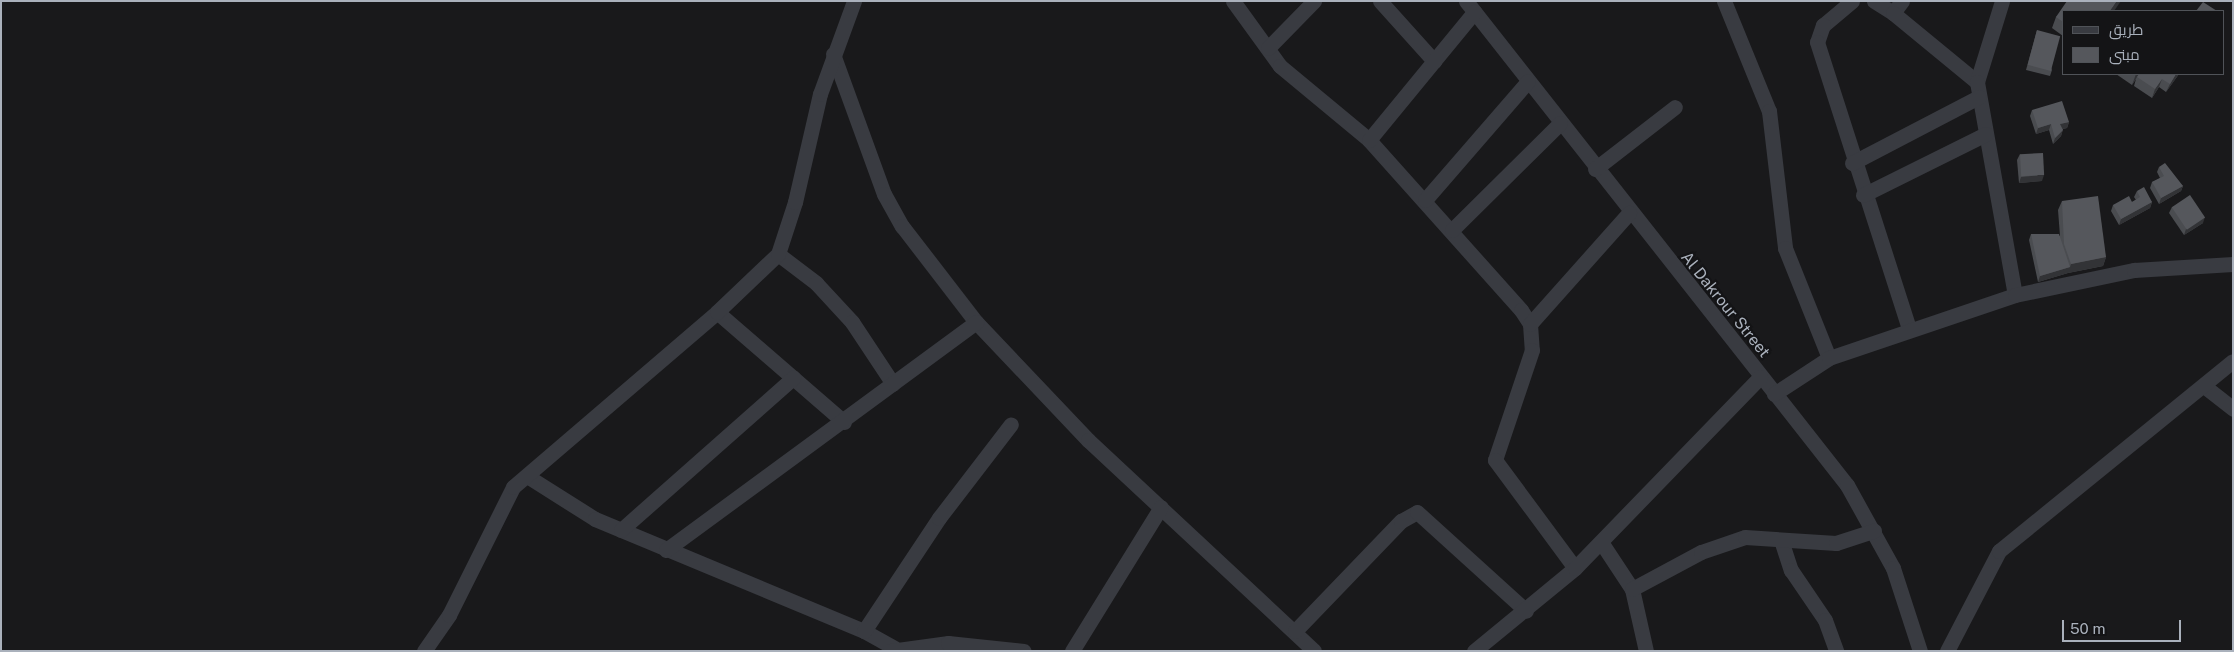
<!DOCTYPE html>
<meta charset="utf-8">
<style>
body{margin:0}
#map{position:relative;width:2234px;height:652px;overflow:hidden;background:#19191b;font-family:"Public Sans",Cairo,sans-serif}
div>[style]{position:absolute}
.minor>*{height:15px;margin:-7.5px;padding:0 7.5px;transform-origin:7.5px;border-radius:7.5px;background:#393b41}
.wall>*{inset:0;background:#4a4c50}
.shaded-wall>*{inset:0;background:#323336}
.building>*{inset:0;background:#55575c;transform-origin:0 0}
span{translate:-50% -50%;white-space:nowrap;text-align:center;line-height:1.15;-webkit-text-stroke:4.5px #141416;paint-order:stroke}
.street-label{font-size:16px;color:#aab1bc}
.frame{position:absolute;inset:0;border:2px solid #aab1bc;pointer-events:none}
.legend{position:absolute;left:2062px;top:10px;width:162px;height:65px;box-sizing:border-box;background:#141416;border:1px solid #505358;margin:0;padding:6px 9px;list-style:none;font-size:15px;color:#aab1bc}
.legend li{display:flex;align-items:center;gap:10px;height:25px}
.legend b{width:25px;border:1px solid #505358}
.scale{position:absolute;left:2062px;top:620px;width:119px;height:22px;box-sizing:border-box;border:2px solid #aab1bc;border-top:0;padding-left:6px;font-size:15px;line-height:18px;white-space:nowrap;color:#aab1bc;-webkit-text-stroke:4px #141416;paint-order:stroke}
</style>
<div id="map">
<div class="minor">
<div style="left:1233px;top:1px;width:80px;rotate:54.1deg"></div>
<div style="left:1280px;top:66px;width:116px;rotate:39.7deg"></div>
<div style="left:1369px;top:140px;width:228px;rotate:48.2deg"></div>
<div style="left:1521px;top:310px;width:17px;rotate:57deg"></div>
<div style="left:1530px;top:324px;width:26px;rotate:86deg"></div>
<div style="left:1532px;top:350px;width:116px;rotate:108.6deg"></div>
<div style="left:1495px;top:460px;width:134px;rotate:53.5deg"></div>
<div style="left:1380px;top:1px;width:81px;rotate:48deg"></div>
<div style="left:1466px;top:1px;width:616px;rotate:51.79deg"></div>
<div style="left:1847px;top:485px;width:95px;rotate:61deg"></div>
<div style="left:1893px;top:568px;width:87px;rotate:72deg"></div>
<div style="left:1724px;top:1px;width:119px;rotate:67.8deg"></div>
<div style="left:1769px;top:111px;width:138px;rotate:83.3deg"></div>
<div style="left:1785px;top:248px;width:118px;rotate:68.2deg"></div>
<div style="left:1852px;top:1px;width:38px;rotate:140deg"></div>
<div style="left:1823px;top:25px;width:18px;rotate:109deg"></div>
<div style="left:1817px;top:42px;width:301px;rotate:72.2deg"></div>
<div style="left:1874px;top:1px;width:22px;rotate:32deg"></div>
<div style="left:1902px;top:1px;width:15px;rotate:127deg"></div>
<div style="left:1893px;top:13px;width:109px;rotate:39.4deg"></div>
<div style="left:2002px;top:1px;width:85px;rotate:107.2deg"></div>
<div style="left:1977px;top:82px;width:216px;rotate:79.9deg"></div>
<div style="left:1268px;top:48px;width:66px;rotate:-45.6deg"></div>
<div style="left:833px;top:54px;width:149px;rotate:70deg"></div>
<div style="left:884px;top:194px;width:37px;rotate:61deg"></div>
<div style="left:902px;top:226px;width:121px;rotate:52.4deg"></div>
<div style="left:976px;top:322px;width:163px;rotate:46.5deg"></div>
<div style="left:1088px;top:440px;width:309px;rotate:43deg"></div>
<div style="left:1369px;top:140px;width:166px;rotate:-50.6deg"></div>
<div style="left:1852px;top:163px;width:143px;rotate:-27.5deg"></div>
<div style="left:1595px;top:169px;width:101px;rotate:-37.8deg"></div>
<div style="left:1863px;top:195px;width:137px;rotate:-26.4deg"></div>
<div style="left:1425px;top:200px;width:157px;rotate:-49.1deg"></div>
<div style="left:1452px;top:230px;width:152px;rotate:-44.7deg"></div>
<div style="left:778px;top:254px;width:48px;rotate:37.3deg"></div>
<div style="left:816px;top:283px;width:53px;rotate:47.3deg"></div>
<div style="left:852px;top:322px;width:74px;rotate:56.5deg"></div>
<div style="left:717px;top:312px;width:168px;rotate:40.9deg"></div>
<div style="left:1530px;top:324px;width:149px;rotate:-48.3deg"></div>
<div style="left:2204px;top:386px;width:37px;rotate:38deg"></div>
<div style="left:1774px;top:394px;width:66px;rotate:-33.2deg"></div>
<div style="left:1829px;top:358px;width:196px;rotate:-18.7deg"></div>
<div style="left:2015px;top:295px;width:122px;rotate:-11.9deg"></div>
<div style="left:2134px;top:270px;width:99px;rotate:-3.5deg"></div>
<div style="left:527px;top:476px;width:80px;rotate:32.3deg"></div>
<div style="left:595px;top:519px;width:291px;rotate:22.6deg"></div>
<div style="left:864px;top:631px;width:35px;rotate:29deg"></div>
<div style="left:621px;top:530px;width:230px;rotate:-41.5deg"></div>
<div style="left:1781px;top:540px;width:32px;rotate:72deg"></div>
<div style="left:1791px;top:570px;width:60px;rotate:55.8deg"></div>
<div style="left:1825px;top:620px;width:33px;rotate:70deg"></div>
<div style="left:1601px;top:542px;width:56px;rotate:56.6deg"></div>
<div style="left:1632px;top:589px;width:64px;rotate:77.3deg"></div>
<div style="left:666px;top:550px;width:385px;rotate:-36.3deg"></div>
<div style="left:1632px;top:589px;width:78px;rotate:-28.2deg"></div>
<div style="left:1701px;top:552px;width:46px;rotate:-18.8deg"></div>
<div style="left:1745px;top:537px;width:91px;rotate:3.8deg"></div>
<div style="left:1836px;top:543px;width:40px;rotate:-18deg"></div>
<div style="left:864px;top:631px;width:136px;rotate:-56.4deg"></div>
<div style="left:939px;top:518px;width:118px;rotate:-52.5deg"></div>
<div style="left:1295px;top:631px;width:153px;rotate:-46.1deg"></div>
<div style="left:1401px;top:521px;width:18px;rotate:-29deg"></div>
<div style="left:1417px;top:512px;width:147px;rotate:42.2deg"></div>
<div style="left:424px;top:651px;width:44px;rotate:-55.2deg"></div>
<div style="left:449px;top:615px;width:143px;rotate:-63.4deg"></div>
<div style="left:513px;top:487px;width:269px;rotate:-40.6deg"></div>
<div style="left:717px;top:312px;width:84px;rotate:-43.6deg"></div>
<div style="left:778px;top:254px;width:55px;rotate:-71.9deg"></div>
<div style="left:795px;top:202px;width:111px;rotate:-77deg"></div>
<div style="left:820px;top:94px;width:99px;rotate:-69.9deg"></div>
<div style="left:890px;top:651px;width:59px;rotate:-7.9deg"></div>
<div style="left:948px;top:643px;width:76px;rotate:6deg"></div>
<div style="left:1072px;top:651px;width:169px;rotate:-58.3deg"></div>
<div style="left:1474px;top:651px;width:131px;rotate:-39.4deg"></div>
<div style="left:1575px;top:568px;width:266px;rotate:-45.9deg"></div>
<div style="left:1947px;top:651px;width:113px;rotate:-62.5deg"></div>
<div style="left:1999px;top:551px;width:301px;rotate:-39.1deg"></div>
</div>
<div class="wall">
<div style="clip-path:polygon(2063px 11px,2063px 36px,2052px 28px,2056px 17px)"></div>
<div style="clip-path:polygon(2037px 30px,2052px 70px,2050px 76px,2026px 70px)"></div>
<div style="clip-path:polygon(2116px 74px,2179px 74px,2166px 92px,2159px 87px,2152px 98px,2134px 86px,2136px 79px,2132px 85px)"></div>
<div style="clip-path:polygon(2032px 110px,2069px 122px,2067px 128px,2063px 129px,2061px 136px,2053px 144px,2049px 130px,2036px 134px,2030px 116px)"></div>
<div style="clip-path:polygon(2020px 154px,2042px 181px,2019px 183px,2017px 160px)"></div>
<div style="clip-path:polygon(2159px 167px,2183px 186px,2181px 191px,2159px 204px,2150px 188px,2152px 182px,2160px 178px,2157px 172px)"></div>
<div style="clip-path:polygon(2137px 191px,2152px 202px,2150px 208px,2119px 225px,2111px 211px,2113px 205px,2132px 202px,2136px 200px,2134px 197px)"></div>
<div style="clip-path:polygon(2062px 201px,2106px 257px,2103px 266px,2068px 273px,2038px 282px,2029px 240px,2031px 234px,2060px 236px,2058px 210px)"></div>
<div style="clip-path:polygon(2172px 207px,2203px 223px,2184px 235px,2169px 213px)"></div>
</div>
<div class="shaded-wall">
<div style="clip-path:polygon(2117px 1px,2121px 1px,2114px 11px,2110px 11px)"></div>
<div style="clip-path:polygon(2136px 74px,2140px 74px,2137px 77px,2132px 85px)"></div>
<div style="clip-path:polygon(2176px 74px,2179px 74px,2166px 92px,2170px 84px)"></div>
<div style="clip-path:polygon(2162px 79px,2159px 87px,2152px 98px,2155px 89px)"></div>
<div style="clip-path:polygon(2069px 122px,2067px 128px,2058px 130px,2060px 124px)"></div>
<div style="clip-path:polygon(2051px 124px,2049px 130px,2036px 134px,2038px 128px)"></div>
<div style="clip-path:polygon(2063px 130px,2061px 136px,2053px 144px,2055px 138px)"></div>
<div style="clip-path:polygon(2044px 175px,2042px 181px,2019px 183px,2021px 177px)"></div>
<div style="clip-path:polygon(2183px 186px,2181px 191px,2159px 204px,2161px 198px)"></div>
<div style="clip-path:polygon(2152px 202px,2150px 208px,2119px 225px,2121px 219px)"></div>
<div style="clip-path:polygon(2205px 217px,2203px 223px,2184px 235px,2186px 229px)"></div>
<div style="clip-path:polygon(2106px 257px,2103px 266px,2068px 273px,2038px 282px,2040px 276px,2070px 267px,2071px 264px)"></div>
</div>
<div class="building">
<div style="clip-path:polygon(2067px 1px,2117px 1px,2110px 11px,2063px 11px,2063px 22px,2056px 17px)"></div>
<div style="clip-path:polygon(2203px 2px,2217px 11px,2196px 11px)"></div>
<div style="left:2037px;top:30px;width:24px;height:36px;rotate:15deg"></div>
<div style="clip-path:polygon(2139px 74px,2176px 74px,2170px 84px,2162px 79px,2155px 89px,2137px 77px)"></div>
<div style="clip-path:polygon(2062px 101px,2069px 122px,2060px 124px,2063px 130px,2055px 138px,2051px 124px,2038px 128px,2032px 110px)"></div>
<div style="left:2043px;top:153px;width:22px;height:23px;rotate:87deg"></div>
<div style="clip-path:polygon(2165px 163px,2183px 186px,2161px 198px,2152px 182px,2164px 176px,2159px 167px)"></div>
<div style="clip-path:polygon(2144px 187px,2152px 202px,2121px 219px,2113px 205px,2129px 196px,2132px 202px,2140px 197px,2137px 191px)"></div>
<div style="left:2190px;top:195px;width:27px;height:22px;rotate:56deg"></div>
<div style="clip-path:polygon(2098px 196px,2106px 257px,2071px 264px,2064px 244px,2062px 201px)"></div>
<div style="clip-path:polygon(2031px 234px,2059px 234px,2070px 267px,2040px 276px)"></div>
</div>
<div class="street-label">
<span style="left:1725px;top:305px;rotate:51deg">Al Dakrour Street</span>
</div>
<div class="frame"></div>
<ul class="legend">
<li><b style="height:6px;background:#393b41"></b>طريق</li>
<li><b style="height:14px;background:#55575c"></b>مبنى</li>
</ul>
<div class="scale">50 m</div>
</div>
